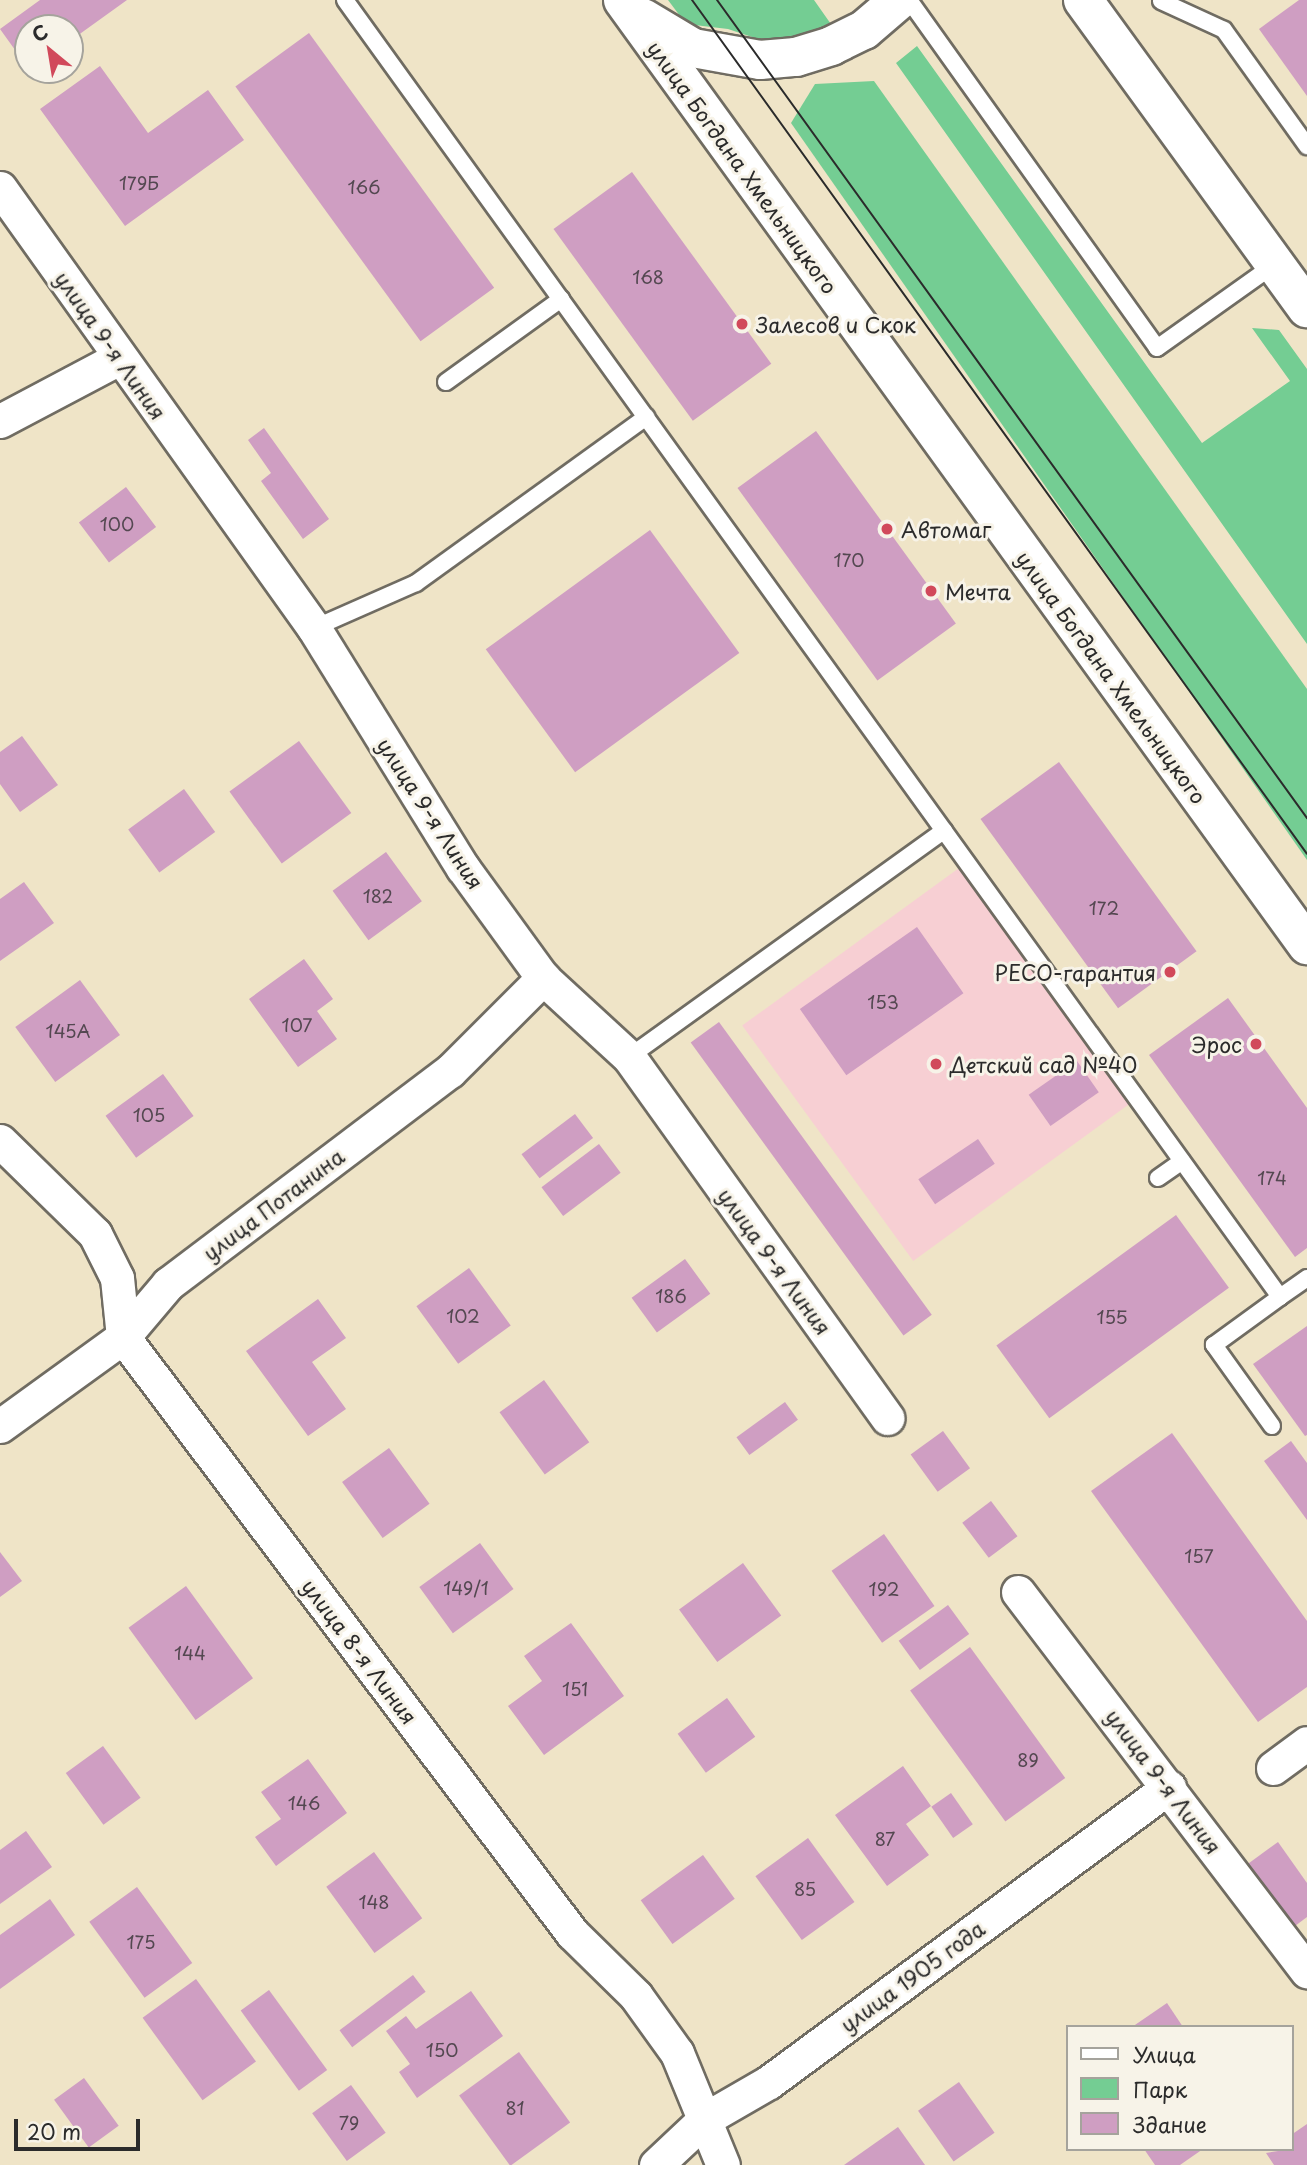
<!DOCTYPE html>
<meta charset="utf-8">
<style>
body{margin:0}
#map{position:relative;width:1307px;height:2165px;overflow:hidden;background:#efe4c7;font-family:"Playpen Sans",sans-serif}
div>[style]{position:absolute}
.built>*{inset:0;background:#f7cfd3;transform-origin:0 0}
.green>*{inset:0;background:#74cd93}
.building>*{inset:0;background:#cf9ec2;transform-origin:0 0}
.roads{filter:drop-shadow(2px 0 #706c62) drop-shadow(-2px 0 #706c62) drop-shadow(0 2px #706c62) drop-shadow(0 -2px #706c62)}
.service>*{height:16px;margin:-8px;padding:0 8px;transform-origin:8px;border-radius:8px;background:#fff}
.minor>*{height:33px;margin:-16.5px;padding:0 16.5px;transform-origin:16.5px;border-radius:16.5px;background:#fff}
.primary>*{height:38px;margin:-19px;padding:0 19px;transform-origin:19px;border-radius:19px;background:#fff}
.tram>*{height:2px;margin:-1px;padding:0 1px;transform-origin:1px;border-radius:1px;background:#2b2b2b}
.dots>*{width:19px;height:19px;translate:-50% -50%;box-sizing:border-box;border:4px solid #f7f3e8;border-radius:50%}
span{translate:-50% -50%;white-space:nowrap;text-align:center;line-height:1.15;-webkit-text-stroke:6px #f7f3e8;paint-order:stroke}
.number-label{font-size:18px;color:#544851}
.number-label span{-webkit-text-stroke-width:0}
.street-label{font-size:21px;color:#2b2b2b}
.poi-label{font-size:21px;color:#2b2b2b}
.left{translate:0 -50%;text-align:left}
.right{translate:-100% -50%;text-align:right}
.legend{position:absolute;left:1066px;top:2025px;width:228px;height:126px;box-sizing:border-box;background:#f7f3e8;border:2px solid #a5a39c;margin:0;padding:9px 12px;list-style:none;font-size:21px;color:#2b2b2b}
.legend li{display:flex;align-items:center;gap:14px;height:35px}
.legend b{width:35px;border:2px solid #a5a39c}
.north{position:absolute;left:14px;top:14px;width:70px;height:70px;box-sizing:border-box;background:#f7f3e8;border:2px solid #a5a39c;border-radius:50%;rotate:330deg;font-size:19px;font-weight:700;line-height:28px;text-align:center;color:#2b2b2b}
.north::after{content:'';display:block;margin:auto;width:24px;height:32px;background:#d1495b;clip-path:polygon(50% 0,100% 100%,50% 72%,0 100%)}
.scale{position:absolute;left:14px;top:2119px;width:126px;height:32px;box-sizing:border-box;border:4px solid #2b2b2b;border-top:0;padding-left:9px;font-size:21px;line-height:24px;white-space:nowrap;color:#2b2b2b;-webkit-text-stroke:5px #f7f3e8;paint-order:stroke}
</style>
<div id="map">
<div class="built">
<div style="left:959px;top:868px;width:291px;height:268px;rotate:54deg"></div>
</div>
<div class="green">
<div style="clip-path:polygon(668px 0,814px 0,833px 27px,767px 42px,728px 29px,686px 24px)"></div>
<div style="clip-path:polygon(917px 46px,1202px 443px,1290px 381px,1252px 328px,1279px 330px,1307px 369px,1307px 644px,896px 63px)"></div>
<div style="clip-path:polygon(874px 81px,1307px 689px,1307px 860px,791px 123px,815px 84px)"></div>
</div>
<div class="building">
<div style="clip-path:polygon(40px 0,127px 0,70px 41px,70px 28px,28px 28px,28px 68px,0 29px)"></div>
<div style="clip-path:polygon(1299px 0,1307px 0,1307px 96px,1259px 29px)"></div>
<div style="left:309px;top:33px;width:315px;height:91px;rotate:54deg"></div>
<div style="clip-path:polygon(100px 66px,148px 133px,208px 90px,244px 140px,125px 226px,40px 109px)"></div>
<div style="left:632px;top:172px;width:237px;height:97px;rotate:54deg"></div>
<div style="clip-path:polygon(264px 428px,329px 519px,303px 539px,261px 481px,271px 473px,248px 440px)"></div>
<div style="left:816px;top:431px;width:238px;height:97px;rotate:54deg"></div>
<div style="left:126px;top:487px;width:50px;height:59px;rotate:53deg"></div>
<div style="left:650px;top:530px;width:152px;height:203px;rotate:54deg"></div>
<div style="clip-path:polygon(22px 736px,58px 785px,20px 812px,0 784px,0 752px)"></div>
<div style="left:299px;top:741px;width:89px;height:86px;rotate:54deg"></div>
<div style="left:1059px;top:762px;width:234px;height:97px;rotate:54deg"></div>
<div style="left:184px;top:789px;width:53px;height:69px;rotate:54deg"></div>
<div style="left:386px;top:852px;width:61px;height:66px;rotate:54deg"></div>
<div style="clip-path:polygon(24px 882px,54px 923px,0 961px,0 899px)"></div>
<div style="left:917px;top:927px;width:81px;height:143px;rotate:55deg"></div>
<div style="clip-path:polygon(304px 959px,333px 999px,317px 1011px,337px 1039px,298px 1067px,249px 999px)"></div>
<div style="left:80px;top:980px;width:68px;height:80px;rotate:54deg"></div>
<div style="clip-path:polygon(1228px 998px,1307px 1108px,1307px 1248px,1295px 1257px,1149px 1055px)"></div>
<div style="left:719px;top:1022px;width:362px;height:35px;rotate:54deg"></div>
<div style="left:1077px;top:1061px;width:38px;height:59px;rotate:55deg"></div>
<div style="left:163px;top:1074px;width:52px;height:71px;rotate:54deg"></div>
<div style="left:575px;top:1114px;width:30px;height:67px;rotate:53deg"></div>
<div style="left:978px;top:1139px;width:30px;height:72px;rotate:56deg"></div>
<div style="left:599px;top:1144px;width:36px;height:72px;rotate:53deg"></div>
<div style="left:1176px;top:1215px;width:90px;height:222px;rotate:54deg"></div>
<div style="left:685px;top:1259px;width:43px;height:66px;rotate:54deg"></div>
<div style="left:469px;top:1268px;width:71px;height:65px;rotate:54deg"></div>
<div style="clip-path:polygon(318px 1299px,346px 1338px,312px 1362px,346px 1409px,308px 1436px,246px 1351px)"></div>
<div style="clip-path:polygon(1307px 1326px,1307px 1435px,1305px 1436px,1253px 1364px)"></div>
<div style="left:544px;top:1380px;width:77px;height:55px;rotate:54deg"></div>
<div style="left:785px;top:1402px;width:22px;height:60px;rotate:54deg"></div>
<div style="left:943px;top:1431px;width:46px;height:40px;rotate:54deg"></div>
<div style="clip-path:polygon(1172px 1433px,1307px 1621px,1307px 1687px,1258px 1722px,1091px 1491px)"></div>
<div style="clip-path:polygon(1291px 1441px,1307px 1463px,1307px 1520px,1264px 1461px)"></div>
<div style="left:389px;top:1448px;width:69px;height:58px;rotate:54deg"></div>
<div style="left:991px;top:1501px;width:44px;height:36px;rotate:53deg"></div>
<div style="left:884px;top:1534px;width:88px;height:64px;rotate:55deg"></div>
<div style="left:480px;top:1543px;width:57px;height:75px;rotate:54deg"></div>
<div style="clip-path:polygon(0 1552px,22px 1581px,0 1597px)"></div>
<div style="left:743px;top:1563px;width:65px;height:79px;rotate:54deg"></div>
<div style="left:186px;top:1586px;width:114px;height:71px;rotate:54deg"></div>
<div style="left:948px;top:1605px;width:36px;height:61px;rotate:54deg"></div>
<div style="clip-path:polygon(571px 1623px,624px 1696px,544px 1755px,508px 1706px,542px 1681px,524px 1656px)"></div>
<div style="left:970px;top:1647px;width:162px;height:74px;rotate:54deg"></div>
<div style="left:727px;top:1698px;width:48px;height:61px;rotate:54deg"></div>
<div style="left:103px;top:1746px;width:64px;height:46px;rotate:54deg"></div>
<div style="clip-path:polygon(308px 1759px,347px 1813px,276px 1866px,255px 1837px,281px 1819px,261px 1792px)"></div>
<div style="clip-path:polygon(903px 1766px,931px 1806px,906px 1824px,929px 1855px,887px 1886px,835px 1815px)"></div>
<div style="left:951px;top:1793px;width:38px;height:24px;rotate:55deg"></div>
<div style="clip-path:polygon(26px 1831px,52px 1867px,0 1904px,0 1850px)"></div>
<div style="left:808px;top:1838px;width:79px;height:65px;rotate:54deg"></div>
<div style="clip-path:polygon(1278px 1842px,1307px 1883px,1307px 1917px,1291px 1929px,1245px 1866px)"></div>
<div style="left:374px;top:1852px;width:82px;height:59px;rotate:54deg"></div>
<div style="left:703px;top:1855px;width:54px;height:77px;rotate:54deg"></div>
<div style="left:137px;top:1887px;width:94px;height:59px;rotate:54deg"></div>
<div style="clip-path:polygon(50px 1899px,75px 1935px,0 1989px,0 1935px)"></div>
<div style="left:413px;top:1975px;width:21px;height:92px;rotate:53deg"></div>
<div style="left:196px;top:1979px;width:102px;height:66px;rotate:54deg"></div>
<div style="left:269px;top:1990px;width:99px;height:35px;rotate:54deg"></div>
<div style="clip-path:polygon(471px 1991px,503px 2036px,417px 2098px,399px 2072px,410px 2064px,386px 2031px,406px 2016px,416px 2029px)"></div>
<div style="clip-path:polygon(1167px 2003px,1183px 2027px,1132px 2027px)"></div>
<div style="left:519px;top:2052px;width:87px;height:74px;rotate:54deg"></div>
<div style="left:84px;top:2078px;width:59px;height:37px;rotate:54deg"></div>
<div style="left:959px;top:2082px;width:62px;height:50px;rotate:55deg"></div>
<div style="left:351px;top:2085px;width:59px;height:48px;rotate:54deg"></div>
<div style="clip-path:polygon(1307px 2124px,1307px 2165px,1274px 2165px,1266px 2153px,1291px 2149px,1291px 2135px)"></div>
<div style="clip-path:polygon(898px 2127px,925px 2165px,844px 2165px)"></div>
<div style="clip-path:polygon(1144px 2149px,1203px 2149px,1180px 2165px,1155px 2165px)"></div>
</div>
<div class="roads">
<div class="service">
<div style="left:345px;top:0;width:1599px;rotate:54.21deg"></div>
<div style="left:1280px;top:1297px;width:33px;rotate:-35deg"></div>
<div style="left:909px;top:0;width:427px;rotate:54.5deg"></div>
<div style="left:1157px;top:348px;width:145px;rotate:-35.4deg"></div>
<div style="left:1161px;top:1px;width:69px;rotate:24.7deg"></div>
<div style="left:1224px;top:30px;width:143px;rotate:54.4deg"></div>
<div style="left:446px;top:382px;width:142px;rotate:-35.8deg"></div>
<div style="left:314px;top:628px;width:111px;rotate:-23.8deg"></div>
<div style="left:416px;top:583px;width:284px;rotate:-35.8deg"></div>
<div style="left:629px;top:1057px;width:388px;rotate:-35.7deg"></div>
<div style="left:1158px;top:1178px;width:29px;rotate:-35deg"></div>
<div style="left:1272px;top:1426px;width:100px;rotate:-125.6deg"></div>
<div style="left:1214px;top:1345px;width:82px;rotate:-36deg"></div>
</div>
<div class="minor">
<div style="left:0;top:188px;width:541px;rotate:54.49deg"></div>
<div style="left:314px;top:628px;width:282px;rotate:58.2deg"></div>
<div style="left:463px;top:868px;width:136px;rotate:54deg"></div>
<div style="left:543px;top:978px;width:117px;rotate:42.6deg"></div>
<div style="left:629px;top:1057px;width:444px;rotate:54.4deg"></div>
<div style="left:0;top:421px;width:135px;rotate:-27.9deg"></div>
<div style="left:0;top:1141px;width:133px;rotate:44.4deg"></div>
<div style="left:95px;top:1234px;width:49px;rotate:63.4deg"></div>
<div style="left:117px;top:1278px;width:59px;rotate:84.2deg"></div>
<div style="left:123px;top:1337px;width:746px;rotate:53.01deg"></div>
<div style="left:572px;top:1933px;width:90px;rotate:44.5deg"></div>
<div style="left:636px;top:1996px;width:70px;rotate:54.3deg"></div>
<div style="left:677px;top:2053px;width:121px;rotate:67.7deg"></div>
<div style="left:0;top:1426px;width:152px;rotate:-35.9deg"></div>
<div style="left:123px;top:1337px;width:70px;rotate:-49.7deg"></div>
<div style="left:168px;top:1284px;width:353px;rotate:-37.1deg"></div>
<div style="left:450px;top:1071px;width:132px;rotate:-45deg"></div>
<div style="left:1018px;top:1592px;width:477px;rotate:52.7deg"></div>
<div style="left:1273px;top:1768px;width:42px;rotate:-36.3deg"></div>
<div style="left:656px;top:2165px;width:67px;rotate:-43.2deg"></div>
<div style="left:705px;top:2119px;width:74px;rotate:-30deg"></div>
<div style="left:769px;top:2082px;width:497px;rotate:-36.4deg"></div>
</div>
<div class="primary">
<div style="left:623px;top:0;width:1167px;rotate:54.1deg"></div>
<div style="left:1083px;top:0;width:381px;rotate:54deg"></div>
<div style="left:643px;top:18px;width:58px;rotate:31deg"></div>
<div style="left:693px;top:48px;width:68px;rotate:10.2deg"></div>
<div style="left:760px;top:60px;width:36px;rotate:-5deg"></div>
<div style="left:796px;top:57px;width:37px;rotate:-17deg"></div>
<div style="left:831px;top:46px;width:37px;rotate:-26deg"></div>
<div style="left:864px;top:30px;width:46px;rotate:-40.6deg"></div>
</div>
</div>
<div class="tram">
<div style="left:692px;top:0;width:1052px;rotate:54.24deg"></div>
<div style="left:717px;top:0;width:1009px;rotate:54.2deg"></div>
</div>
<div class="dots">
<div style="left:742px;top:324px;background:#d1495b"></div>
<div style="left:887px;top:529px;background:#d1495b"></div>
<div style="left:931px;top:591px;background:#d1495b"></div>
<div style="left:1170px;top:972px;background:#d1495b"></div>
<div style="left:1256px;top:1044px;background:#d1495b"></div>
<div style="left:936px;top:1064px;background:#d1495b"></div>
</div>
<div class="number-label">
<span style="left:139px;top:183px">179Б</span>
<span style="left:364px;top:187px">166</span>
<span style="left:648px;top:277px">168</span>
<span style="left:117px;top:524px">100</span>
<span style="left:849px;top:560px">170</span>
<span style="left:378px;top:896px">182</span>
<span style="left:1104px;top:908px">172</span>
<span style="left:883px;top:1002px">153</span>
<span style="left:297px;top:1025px">107</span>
<span style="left:68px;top:1031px">145А</span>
<span style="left:149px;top:1115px">105</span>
<span style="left:1272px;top:1178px">174</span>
<span style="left:671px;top:1296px">186</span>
<span style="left:463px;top:1316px">102</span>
<span style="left:1112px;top:1317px">155</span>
<span style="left:1199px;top:1556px">157</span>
<span style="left:466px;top:1588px">149/1</span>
<span style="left:884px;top:1589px">192</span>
<span style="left:190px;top:1653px">144</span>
<span style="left:575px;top:1689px">151</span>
<span style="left:1028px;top:1760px">89</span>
<span style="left:304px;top:1803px">146</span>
<span style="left:885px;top:1839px">87</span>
<span style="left:805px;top:1889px">85</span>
<span style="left:374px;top:1902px">148</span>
<span style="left:141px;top:1942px">175</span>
<span style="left:442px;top:2050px">150</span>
<span style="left:515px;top:2108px">81</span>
<span style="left:349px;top:2123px">79</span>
</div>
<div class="street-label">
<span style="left:743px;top:167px;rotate:54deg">улица Богдана Хмельницкого</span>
<span style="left:111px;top:345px;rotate:55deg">улица 9-я Линия</span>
<span style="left:1112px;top:677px;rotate:54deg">улица Богдана Хмельницкого</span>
<span style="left:431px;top:813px;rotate:57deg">улица 9-я Линия</span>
<span style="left:273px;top:1204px;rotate:-37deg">улица Потанина</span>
<span style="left:775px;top:1261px;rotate:54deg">улица 9-я Линия</span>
<span style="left:360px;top:1651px;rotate:53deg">улица 8-я Линия</span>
<span style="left:1164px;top:1781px;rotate:53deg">улица 9-я Линия</span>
<span style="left:912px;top:1976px;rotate:-36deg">улица 1905 года</span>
</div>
<div class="poi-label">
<span class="left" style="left:756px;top:324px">Залесов и Скок</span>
<span class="left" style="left:901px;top:529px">Автомаг</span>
<span class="left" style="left:945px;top:591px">Мечта</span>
<span class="right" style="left:1156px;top:972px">РЕСО-гарантия</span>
<span class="right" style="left:1242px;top:1044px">Эрос</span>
<span class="left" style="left:950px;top:1064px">Детский сад №40</span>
</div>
<ul class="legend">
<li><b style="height:9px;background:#fff"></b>Улица</li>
<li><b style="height:19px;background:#74cd93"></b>Парк</li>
<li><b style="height:19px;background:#cf9ec2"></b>Здание</li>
</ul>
<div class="north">С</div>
<div class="scale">20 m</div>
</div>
